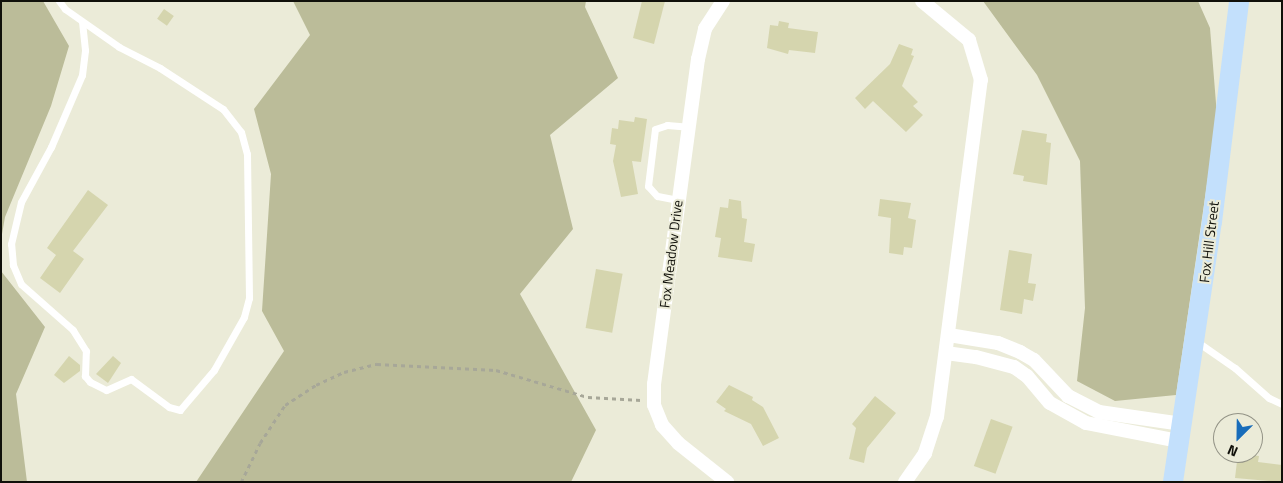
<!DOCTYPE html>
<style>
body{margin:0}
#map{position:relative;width:1283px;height:483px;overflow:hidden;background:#ebebd8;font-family:"Titillium Web",sans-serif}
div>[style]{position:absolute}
.green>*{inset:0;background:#bbbc99}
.building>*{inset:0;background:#d5d5ae;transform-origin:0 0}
.path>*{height:2.5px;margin-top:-1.25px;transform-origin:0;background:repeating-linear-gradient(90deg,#a7a798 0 4px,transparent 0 8px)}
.lane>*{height:7px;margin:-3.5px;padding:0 3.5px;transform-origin:3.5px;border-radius:3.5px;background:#fff}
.street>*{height:14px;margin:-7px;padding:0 7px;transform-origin:7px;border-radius:7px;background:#fff}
.secondary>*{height:20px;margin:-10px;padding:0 10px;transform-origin:10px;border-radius:10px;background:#c3e0fc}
span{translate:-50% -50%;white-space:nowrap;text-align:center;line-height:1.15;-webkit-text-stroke:4px #ebebd8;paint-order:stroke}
.street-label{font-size:14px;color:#10100a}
.frame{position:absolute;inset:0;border:2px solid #10100a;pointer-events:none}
.north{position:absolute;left:1213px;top:413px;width:50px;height:50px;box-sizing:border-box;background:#ebebd8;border:1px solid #939386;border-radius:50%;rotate:203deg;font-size:14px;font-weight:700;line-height:20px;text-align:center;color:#10100a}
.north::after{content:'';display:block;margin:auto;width:18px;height:22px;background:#186cba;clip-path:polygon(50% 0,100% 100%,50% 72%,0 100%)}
</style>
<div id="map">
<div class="green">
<div style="clip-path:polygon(1px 1px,43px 1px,69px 46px,51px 106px,5px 217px,1px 240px)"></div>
<div style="clip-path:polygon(293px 1px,586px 1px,585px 7px,618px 78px,550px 135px,573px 229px,520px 294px,596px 430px,571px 482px,196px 482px,284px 351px,262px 311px,271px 174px,254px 109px,310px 35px)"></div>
<div style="clip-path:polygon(983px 1px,1198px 1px,1210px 28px,1217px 116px,1176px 395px,1115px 401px,1077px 381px,1085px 308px,1080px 161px,1037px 75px)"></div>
<div style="clip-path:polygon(1px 271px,45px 327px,16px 394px,27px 482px,1px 482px)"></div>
</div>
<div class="building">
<div style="clip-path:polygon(642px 1px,665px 1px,654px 44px,633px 38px)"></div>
<div style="left:164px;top:9px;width:12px;height:12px;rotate:35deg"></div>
<div style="clip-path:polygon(779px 21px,789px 23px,788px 28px,818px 32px,815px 53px,789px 50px,788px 54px,767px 48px,770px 25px,778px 26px)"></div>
<div style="clip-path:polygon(899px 44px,913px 49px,911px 55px,914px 56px,902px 86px,918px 102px,913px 106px,923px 115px,906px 132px,873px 101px,865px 109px,855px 98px,890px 64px)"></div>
<div style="clip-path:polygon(635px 117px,647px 119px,641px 162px,632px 161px,638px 194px,621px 197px,613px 161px,616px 145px,610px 144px,612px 128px,618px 129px,619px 120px,634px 122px)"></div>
<div style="clip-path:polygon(1022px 130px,1047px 134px,1046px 142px,1051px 143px,1047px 185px,1023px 181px,1024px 176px,1013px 174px)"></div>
<div style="clip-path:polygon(88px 190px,108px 205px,73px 251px,84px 259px,60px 293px,40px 278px,56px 255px,47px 248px)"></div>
<div style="clip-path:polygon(729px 199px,741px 201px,742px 218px,747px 219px,744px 242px,755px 244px,752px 262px,718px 257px,721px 238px,715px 237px,720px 207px,728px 208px)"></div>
<div style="clip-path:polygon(880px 199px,911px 203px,908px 218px,916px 220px,912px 248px,904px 247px,903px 255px,889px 253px,891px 218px,878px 216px)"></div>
<div style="clip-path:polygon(1009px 250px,1032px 254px,1028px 283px,1036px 284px,1033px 301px,1024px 299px,1022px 314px,1000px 310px)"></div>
<div style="left:596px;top:269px;width:27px;height:60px;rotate:10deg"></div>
<div style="clip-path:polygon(69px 356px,80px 365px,80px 371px,64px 383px,54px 375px)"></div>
<div style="clip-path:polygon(113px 356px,121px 363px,108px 383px,96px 374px)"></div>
<div style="clip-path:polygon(729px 385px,753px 397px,752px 400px,763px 407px,779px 438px,763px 446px,751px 424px,724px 411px,726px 409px,716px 402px)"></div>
<div style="clip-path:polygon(875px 396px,896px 413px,867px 448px,864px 463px,849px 459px,856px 428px,852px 424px)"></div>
<div style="left:991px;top:419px;width:23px;height:50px;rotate:20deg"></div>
<div style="clip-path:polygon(1238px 453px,1259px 456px,1258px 462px,1282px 465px,1282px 482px,1235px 478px)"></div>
</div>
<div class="path">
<div style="left:241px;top:482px;width:43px;rotate:-64deg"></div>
<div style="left:260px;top:443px;width:45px;rotate:-56.7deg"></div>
<div style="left:285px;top:405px;width:37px;rotate:-33deg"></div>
<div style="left:316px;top:385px;width:31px;rotate:-25deg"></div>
<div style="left:344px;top:372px;width:34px;rotate:-14deg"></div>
<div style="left:377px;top:364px;width:119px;rotate:2.9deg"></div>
<div style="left:496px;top:370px;width:96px;rotate:16.4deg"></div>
<div style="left:588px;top:397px;width:53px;rotate:3.2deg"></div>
</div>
<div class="lane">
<div style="left:59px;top:1px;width:10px;rotate:53deg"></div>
<div style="left:65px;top:9px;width:66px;rotate:35.1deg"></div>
<div style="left:119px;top:47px;width:46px;rotate:27.1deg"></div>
<div style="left:160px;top:68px;width:75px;rotate:33.1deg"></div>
<div style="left:223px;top:109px;width:29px;rotate:52deg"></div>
<div style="left:241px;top:132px;width:23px;rotate:75deg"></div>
<div style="left:247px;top:154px;width:144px;rotate:89.2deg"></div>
<div style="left:249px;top:298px;width:20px;rotate:105deg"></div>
<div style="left:244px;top:317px;width:61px;rotate:119.5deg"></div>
<div style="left:214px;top:370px;width:52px;rotate:130.4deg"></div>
<div style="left:180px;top:410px;width:11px;rotate:-165deg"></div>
<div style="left:169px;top:407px;width:47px;rotate:-143.6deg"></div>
<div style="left:131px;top:379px;width:27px;rotate:156deg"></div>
<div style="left:106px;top:390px;width:18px;rotate:-153deg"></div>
<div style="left:90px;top:382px;width:8px;rotate:-130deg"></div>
<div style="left:85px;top:376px;width:25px;rotate:-88deg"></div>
<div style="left:86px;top:351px;width:25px;rotate:-122deg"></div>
<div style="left:73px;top:330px;width:69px;rotate:-138.5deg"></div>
<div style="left:21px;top:284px;width:21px;rotate:-113deg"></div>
<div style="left:13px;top:265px;width:21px;rotate:-95deg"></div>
<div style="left:11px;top:244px;width:43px;rotate:-76.6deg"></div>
<div style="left:21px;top:202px;width:63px;rotate:-61.4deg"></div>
<div style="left:51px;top:147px;width:78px;rotate:-66.7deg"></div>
<div style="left:82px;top:75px;width:25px;rotate:-83deg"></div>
<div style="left:85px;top:50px;width:28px;rotate:-96deg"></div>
<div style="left:678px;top:200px;width:21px;rotate:-169deg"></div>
<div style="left:657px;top:196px;width:13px;rotate:-132deg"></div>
<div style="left:648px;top:186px;width:57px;rotate:-83deg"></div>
<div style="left:655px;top:129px;width:13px;rotate:-18deg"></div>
<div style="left:667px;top:125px;width:21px;rotate:5deg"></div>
<div style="left:1196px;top:341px;width:47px;rotate:34.7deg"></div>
<div style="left:1235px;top:368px;width:45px;rotate:41.4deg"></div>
<div style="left:1269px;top:398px;width:14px;rotate:25deg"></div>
</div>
<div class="street">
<div style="left:723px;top:1px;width:33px;rotate:123deg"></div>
<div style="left:705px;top:29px;width:31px;rotate:103deg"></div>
<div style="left:698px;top:59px;width:328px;rotate:97.7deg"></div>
<div style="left:654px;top:384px;width:21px;rotate:90deg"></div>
<div style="left:654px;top:405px;width:22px;rotate:68deg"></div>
<div style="left:662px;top:425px;width:24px;rotate:48deg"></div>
<div style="left:678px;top:443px;width:63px;rotate:38.5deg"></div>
<div style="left:949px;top:335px;width:50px;rotate:9.3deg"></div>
<div style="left:998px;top:343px;width:24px;rotate:22deg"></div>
<div style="left:1020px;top:352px;width:16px;rotate:30deg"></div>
<div style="left:1034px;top:360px;width:50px;rotate:46.6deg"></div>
<div style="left:1068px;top:396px;width:35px;rotate:27deg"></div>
<div style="left:1099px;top:412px;width:84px;rotate:8.2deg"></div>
<div style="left:946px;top:353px;width:30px;rotate:8deg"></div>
<div style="left:976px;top:357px;width:39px;rotate:15deg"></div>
<div style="left:1014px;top:367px;width:16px;rotate:35deg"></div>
<div style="left:1027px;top:376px;width:35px;rotate:50deg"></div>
<div style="left:1050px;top:403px;width:41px;rotate:29.1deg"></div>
<div style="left:1086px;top:423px;width:95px;rotate:11deg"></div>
<div style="left:905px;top:482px;width:35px;rotate:-55deg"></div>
<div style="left:925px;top:453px;width:38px;rotate:-72deg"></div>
<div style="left:937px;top:417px;width:340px;rotate:-82.6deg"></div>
<div style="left:981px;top:80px;width:42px;rotate:-106.7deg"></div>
<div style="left:969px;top:40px;width:61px;rotate:-140.3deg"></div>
</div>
<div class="secondary">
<div style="left:1173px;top:482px;width:263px;rotate:-81.5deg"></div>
<div style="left:1212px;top:222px;width:223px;rotate:-83deg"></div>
</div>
<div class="street-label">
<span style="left:1209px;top:242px;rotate:-83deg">Fox Hill Street</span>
<span style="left:671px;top:254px;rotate:-83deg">Fox Meadow Drive</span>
</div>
<div class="frame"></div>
<div class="north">N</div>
</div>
